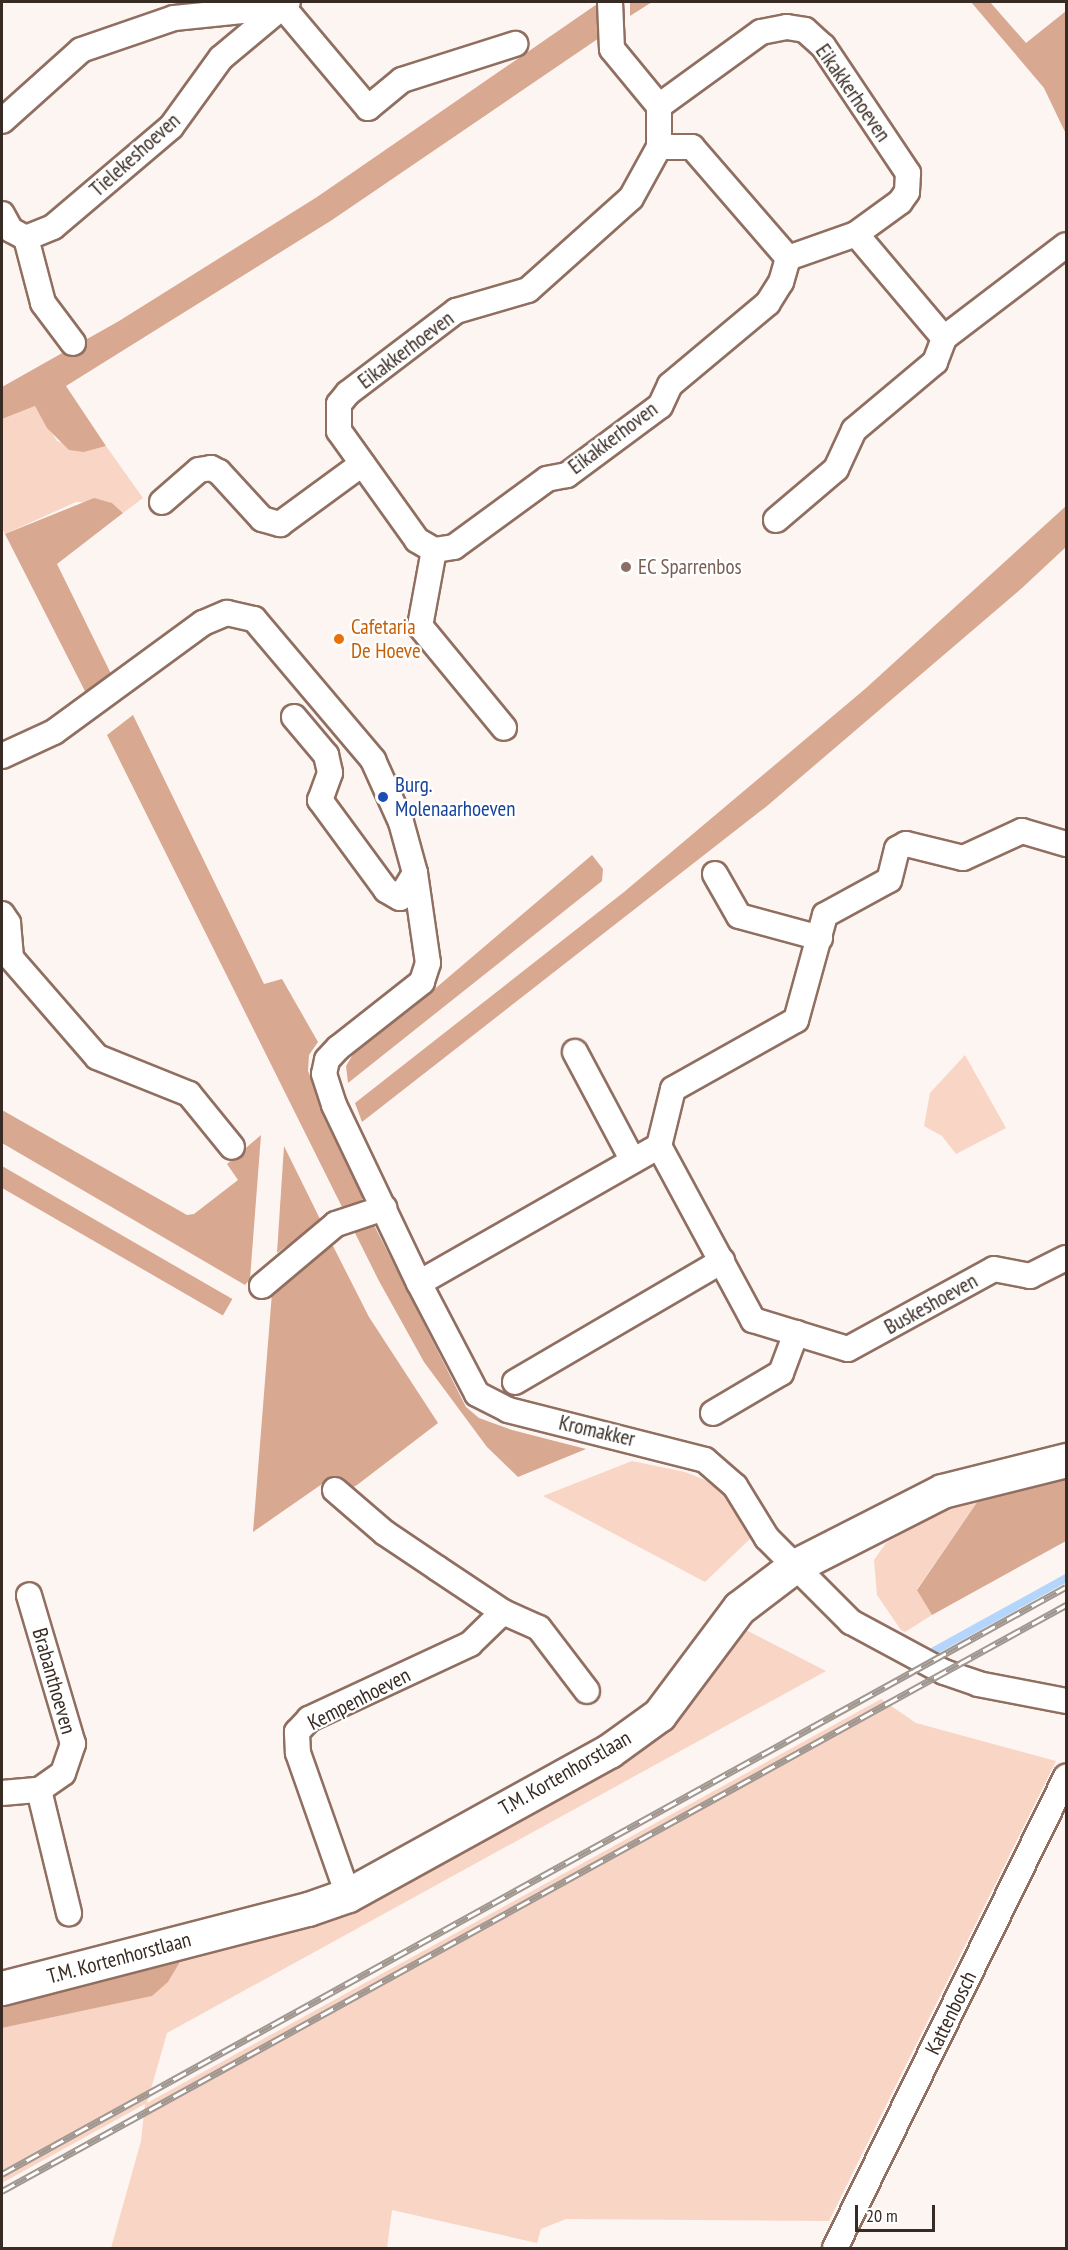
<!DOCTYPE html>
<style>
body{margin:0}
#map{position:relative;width:1068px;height:2250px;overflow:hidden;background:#fcf5f1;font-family:"PT Sans Narrow",sans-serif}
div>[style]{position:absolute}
.green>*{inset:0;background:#f9d5c5}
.forest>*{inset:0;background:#d9a891;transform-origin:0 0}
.stream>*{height:8px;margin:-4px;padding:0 4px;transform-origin:4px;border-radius:4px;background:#b4d6fd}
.roads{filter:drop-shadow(2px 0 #906f61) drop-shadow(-2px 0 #906f61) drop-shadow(0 2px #906f61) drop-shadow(0 -2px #906f61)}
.street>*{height:24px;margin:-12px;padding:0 12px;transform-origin:12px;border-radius:12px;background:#fff}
.secondary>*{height:33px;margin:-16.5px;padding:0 16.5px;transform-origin:16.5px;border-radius:16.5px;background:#fff}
.rail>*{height:7px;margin-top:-3.5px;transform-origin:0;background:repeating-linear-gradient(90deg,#fff 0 14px,#a09791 0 28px);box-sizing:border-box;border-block:2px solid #a09791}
.dots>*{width:16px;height:16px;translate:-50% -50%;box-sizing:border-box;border:3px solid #fff;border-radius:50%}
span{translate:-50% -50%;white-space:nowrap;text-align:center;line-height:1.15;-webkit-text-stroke:4.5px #fff;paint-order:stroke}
.street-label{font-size:21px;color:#382b24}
.education-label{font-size:21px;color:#785e54}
.left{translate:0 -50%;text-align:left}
.food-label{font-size:21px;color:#c56008}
.transit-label{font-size:21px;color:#164399}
.frame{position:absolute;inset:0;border:3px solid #382b24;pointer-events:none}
.scale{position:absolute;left:855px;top:2205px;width:80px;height:27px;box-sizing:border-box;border:3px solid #382b24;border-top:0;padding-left:8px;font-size:18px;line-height:21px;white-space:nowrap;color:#382b24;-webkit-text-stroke:4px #fff;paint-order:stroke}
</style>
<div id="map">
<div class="green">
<div style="clip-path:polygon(35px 406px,57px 441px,84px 452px,106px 446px,143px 498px,123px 513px,112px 503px,76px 502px,5px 534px,2px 528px,2px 419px)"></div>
<div style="clip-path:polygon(965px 1055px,1006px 1128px,956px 1154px,942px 1136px,924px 1126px,930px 1093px)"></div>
<div style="clip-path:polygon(632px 1461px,685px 1472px,705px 1480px,722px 1493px,753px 1536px,705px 1582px,543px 1496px)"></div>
<div style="clip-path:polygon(982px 1495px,917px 1589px,932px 1615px,905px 1632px,901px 1630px,877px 1595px,874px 1560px,886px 1543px,960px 1500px)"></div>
<div style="clip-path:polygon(744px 1629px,826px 1671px,167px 2033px,147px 2103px,881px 1699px,916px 1723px,1056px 1761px,829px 2221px,566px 2219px,541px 2229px,537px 2243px,392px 2210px,387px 2248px,111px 2248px,141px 2141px,145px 2104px,2px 2183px,2px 2028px,151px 1996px,168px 1982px,183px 1957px,679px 1713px)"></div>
</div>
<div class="forest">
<div style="clip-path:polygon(600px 2px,605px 34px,332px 220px,66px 386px,106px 446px,84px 452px,69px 450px,47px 428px,35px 406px,2px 419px,2px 387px,119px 321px,317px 197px)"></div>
<div style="clip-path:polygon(630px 2px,652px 2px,630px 16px)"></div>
<div style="clip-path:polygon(971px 2px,990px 2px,1026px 43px,1066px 11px,1066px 134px,1044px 88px)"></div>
<div style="clip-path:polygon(94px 498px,112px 503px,123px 513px,57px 564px,117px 686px,91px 703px,5px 534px)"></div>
<div style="clip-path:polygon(1066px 506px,1066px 547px,1022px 588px,767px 806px,362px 1122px,355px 1103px,624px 892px,865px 689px)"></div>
<div style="clip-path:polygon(133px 715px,264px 984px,282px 979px,318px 1042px,309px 1055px,308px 1071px,363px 1193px,361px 1207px,343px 1209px,107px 735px)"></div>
<div style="clip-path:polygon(592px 855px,603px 869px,602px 881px,348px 1083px,346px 1066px,355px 1051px,410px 1010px)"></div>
<div style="clip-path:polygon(2px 1110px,187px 1215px,194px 1214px,238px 1180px,227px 1164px,261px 1135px,250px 1279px,245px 1285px,2px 1143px)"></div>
<div style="clip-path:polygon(284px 1146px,321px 1221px,277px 1253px)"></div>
<div style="left:2px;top:1166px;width:266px;height:19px;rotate:30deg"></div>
<div style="clip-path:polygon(374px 1225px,466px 1407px,479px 1418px,512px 1430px,586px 1449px,518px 1477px,487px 1447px,424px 1362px,379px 1281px,354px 1231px)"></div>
<div style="clip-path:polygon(333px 1246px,369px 1317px,438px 1423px,357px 1485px,336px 1497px,322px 1484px,253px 1532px,273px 1280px,325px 1247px)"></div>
<div style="clip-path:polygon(1066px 1478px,1066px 1541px,932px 1615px,917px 1590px,982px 1495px)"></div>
<div style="clip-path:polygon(183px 1957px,168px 1982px,152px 1996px,2px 2028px,2px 2003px)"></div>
</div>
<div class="stream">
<div style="left:934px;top:1651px;width:151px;rotate:-28.9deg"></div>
</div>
<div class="roads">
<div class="street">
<div style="left:610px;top:2px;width:47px;rotate:87.6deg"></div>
<div style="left:612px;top:49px;width:74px;rotate:50.5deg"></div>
<div style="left:283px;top:7px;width:132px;rotate:49.9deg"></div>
<div style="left:368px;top:108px;width:44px;rotate:-39.5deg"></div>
<div style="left:402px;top:80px;width:119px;rotate:-17.7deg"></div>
<div style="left:2px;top:121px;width:106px;rotate:-41.9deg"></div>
<div style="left:81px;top:50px;width:98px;rotate:-19deg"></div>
<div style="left:174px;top:18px;width:110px;rotate:-5.8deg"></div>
<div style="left:659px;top:147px;width:33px"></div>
<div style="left:692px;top:147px;width:147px;rotate:49.1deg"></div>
<div style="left:788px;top:258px;width:72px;rotate:-19.4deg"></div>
<div style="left:856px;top:234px;width:136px;rotate:49.8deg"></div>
<div style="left:2px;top:214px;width:18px;rotate:61deg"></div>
<div style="left:11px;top:230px;width:17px;rotate:28deg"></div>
<div style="left:26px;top:238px;width:29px;rotate:-22deg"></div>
<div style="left:53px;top:227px;width:155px;rotate:-40.3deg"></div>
<div style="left:171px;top:127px;width:85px;rotate:-54.1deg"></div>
<div style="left:221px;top:58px;width:87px;rotate:-39.9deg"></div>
<div style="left:26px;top:238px;width:67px;rotate:75.3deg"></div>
<div style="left:43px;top:303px;width:50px;rotate:53.1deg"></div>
<div style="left:788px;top:258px;width:25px;rotate:106deg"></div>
<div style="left:781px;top:282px;width:25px;rotate:122deg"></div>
<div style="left:768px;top:303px;width:128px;rotate:140.1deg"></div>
<div style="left:670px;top:385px;width:23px;rotate:115deg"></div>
<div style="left:660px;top:406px;width:116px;rotate:143.4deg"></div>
<div style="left:567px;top:475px;width:20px;rotate:169deg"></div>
<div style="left:547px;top:479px;width:115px;rotate:143.8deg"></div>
<div style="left:454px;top:547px;width:20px;rotate:171deg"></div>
<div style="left:434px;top:550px;width:20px;rotate:-150deg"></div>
<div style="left:417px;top:540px;width:134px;rotate:-125.6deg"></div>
<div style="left:339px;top:431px;width:27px;rotate:-90deg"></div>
<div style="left:339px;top:404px;width:14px;rotate:-51deg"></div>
<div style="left:348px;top:393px;width:136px;rotate:-37.2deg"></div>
<div style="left:456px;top:311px;width:75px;rotate:-16.3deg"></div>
<div style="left:528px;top:290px;width:138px;rotate:-41.8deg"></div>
<div style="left:631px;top:198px;width:58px;rotate:-61.2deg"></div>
<div style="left:659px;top:147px;width:41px;rotate:-90deg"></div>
<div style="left:659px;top:106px;width:126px;rotate:-36deg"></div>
<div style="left:761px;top:32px;width:26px;rotate:-11deg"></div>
<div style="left:787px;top:27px;width:18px;rotate:9deg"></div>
<div style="left:805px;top:30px;width:24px;rotate:42deg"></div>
<div style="left:823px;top:46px;width:153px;rotate:56.2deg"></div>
<div style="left:908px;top:173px;width:19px;rotate:93deg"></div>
<div style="left:907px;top:192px;width:12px;rotate:125deg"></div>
<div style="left:900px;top:202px;width:54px;rotate:144deg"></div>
<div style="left:162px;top:502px;width:49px;rotate:-40.9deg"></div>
<div style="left:199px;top:470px;width:12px;rotate:-9deg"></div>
<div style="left:211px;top:468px;width:9px;rotate:27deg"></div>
<div style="left:219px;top:472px;width:64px;rotate:47.5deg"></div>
<div style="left:262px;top:519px;width:19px;rotate:16deg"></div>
<div style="left:280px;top:524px;width:102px;rotate:-36.2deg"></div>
<div style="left:776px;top:520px;width:79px;rotate:-40.4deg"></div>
<div style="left:836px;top:469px;width:43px;rotate:-65.2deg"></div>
<div style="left:854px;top:430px;width:106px;rotate:-40deg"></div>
<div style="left:935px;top:362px;width:26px;rotate:-69deg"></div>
<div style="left:944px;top:338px;width:153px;rotate:-37.3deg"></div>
<div style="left:434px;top:550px;width:77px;rotate:100.4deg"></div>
<div style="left:420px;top:626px;width:132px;rotate:50.5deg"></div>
<div style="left:294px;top:717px;width:50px;rotate:49.9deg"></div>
<div style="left:326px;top:755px;width:18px;rotate:77deg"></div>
<div style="left:330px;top:773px;width:29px;rotate:110deg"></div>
<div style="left:320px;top:800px;width:112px;rotate:53.7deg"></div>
<div style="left:386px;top:890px;width:16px;rotate:30deg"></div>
<div style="left:400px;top:898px;width:29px;rotate:-59deg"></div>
<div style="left:2px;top:756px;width:57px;rotate:-24.8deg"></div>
<div style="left:54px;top:732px;width:185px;rotate:-36.2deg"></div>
<div style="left:203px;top:623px;width:26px;rotate:-23deg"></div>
<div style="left:227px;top:613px;width:28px;rotate:13deg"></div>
<div style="left:254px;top:619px;width:185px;rotate:49.8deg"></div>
<div style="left:373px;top:760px;width:68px;rotate:65.7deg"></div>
<div style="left:401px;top:822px;width:53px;rotate:74.6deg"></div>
<div style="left:415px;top:873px;width:91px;rotate:81.8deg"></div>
<div style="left:428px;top:963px;width:20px;rotate:108deg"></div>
<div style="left:422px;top:982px;width:107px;rotate:141.8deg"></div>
<div style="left:338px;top:1048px;width:16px;rotate:133deg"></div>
<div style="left:327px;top:1060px;width:14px;rotate:102deg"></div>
<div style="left:324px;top:1074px;width:33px;rotate:72deg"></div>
<div style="left:334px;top:1105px;width:197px;rotate:64.5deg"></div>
<div style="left:419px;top:1283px;width:125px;rotate:62.4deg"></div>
<div style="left:477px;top:1394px;width:35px;rotate:27deg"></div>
<div style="left:508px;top:1410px;width:203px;rotate:14.2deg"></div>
<div style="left:705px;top:1460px;width:40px;rotate:41deg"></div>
<div style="left:735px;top:1486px;width:61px;rotate:58.4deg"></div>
<div style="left:767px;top:1538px;width:119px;rotate:45deg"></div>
<div style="left:851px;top:1622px;width:106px;rotate:28.3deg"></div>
<div style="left:944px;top:1672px;width:36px;rotate:19deg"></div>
<div style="left:978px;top:1684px;width:90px;rotate:10.9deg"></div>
<div style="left:1066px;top:844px;width:46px;rotate:-163.5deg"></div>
<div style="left:1022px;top:831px;width:65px;rotate:155.4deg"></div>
<div style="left:963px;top:858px;width:59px;rotate:-166.2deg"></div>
<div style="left:906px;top:844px;width:10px;rotate:151deg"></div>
<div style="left:897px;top:849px;width:32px;rotate:104deg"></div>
<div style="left:889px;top:880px;width:73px;rotate:151.3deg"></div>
<div style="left:825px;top:915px;width:109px;rotate:105.4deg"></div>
<div style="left:796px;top:1020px;width:141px;rotate:150.7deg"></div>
<div style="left:673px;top:1089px;width:59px;rotate:103.8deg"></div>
<div style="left:659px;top:1146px;width:198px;rotate:61.6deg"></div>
<div style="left:753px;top:1320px;width:99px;rotate:17deg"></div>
<div style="left:848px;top:1349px;width:166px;rotate:-28.7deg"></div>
<div style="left:994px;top:1269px;width:37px;rotate:11deg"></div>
<div style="left:1030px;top:1276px;width:40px;rotate:-26.6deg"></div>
<div style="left:715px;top:874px;width:48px;rotate:60.3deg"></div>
<div style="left:739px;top:916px;width:84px;rotate:15.2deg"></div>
<div style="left:2px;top:914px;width:11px;rotate:56deg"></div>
<div style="left:8px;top:923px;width:35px;rotate:85deg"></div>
<div style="left:11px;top:958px;width:131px;rotate:49deg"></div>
<div style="left:97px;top:1057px;width:99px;rotate:21.9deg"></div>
<div style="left:189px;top:1094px;width:68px;rotate:50.9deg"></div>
<div style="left:575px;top:1052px;width:123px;rotate:62deg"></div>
<div style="left:419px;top:1283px;width:276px;rotate:-29.7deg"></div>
<div style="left:262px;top:1286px;width:97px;rotate:-40deg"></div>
<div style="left:336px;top:1224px;width:51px;rotate:-18.4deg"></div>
<div style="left:515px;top:1382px;width:240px;rotate:-30.3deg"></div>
<div style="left:713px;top:1413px;width:79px;rotate:-30.5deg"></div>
<div style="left:781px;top:1373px;width:43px;rotate:-69.4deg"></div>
<div style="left:335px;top:1490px;width:66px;rotate:40.7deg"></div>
<div style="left:385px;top:1533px;width:63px;rotate:33.9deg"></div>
<div style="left:437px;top:1568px;width:79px;rotate:33.7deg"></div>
<div style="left:503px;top:1612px;width:39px;rotate:24deg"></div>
<div style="left:539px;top:1628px;width:79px;rotate:52.7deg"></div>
<div style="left:39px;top:1790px;width:127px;rotate:76.3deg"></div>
<div style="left:2px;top:1793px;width:37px;rotate:-5deg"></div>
<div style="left:39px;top:1790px;width:29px;rotate:-35deg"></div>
<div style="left:63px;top:1773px;width:31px;rotate:-71deg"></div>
<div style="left:73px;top:1744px;width:155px;rotate:-106.5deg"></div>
<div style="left:348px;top:1895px;width:151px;rotate:-109.4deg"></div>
<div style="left:298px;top:1753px;width:21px;rotate:-93deg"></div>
<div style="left:297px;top:1732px;width:18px;rotate:-47deg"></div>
<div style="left:309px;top:1719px;width:178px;rotate:-25deg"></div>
<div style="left:470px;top:1644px;width:46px;rotate:-44.1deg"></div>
<div style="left:835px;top:2248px;width:525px;rotate:-63.87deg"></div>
</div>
<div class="secondary">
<div style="left:2px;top:1988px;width:316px;rotate:-14.5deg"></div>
<div style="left:308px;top:1909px;width:42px;rotate:-19.3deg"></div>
<div style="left:348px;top:1895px;width:298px;rotate:-28.9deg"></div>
<div style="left:609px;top:1751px;width:62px;rotate:-35.8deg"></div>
<div style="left:659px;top:1715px;width:134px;rotate:-53.2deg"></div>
<div style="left:739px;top:1608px;width:68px;rotate:-37.2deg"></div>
<div style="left:793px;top:1567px;width:167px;rotate:-27deg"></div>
<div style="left:942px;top:1491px;width:128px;rotate:-14deg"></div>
</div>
</div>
<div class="rail">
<div style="left:2px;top:2174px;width:1215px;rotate:-28.89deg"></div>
<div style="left:2px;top:2191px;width:1215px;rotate:-28.84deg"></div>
</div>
<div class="dots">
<div style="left:626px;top:567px;background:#8d6e63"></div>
<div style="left:339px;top:639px;background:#e8710a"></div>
<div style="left:383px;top:797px;background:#1a4fb4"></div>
</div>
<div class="street-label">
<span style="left:853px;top:93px;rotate:55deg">Eikakkerhoeven</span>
<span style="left:135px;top:155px;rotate:-42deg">Tielekeshoeven</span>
<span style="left:406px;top:350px;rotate:-37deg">Eikakkerhoeven</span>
<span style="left:613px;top:438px;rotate:-37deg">Eikakkerhoven</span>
<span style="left:931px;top:1304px;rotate:-29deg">Buskeshoeven</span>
<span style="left:597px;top:1431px;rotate:13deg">Kromakker</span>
<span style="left:54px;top:1681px;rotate:74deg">Brabanthoeven</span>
<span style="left:359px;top:1699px;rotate:-27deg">Kempenhoeven</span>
<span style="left:565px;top:1773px;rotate:-30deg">T.M. Kortenhorstlaan</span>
<span style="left:119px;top:1958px;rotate:-15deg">T.M. Kortenhorstlaan</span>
<span style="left:951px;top:2013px;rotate:-64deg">Kattenbosch</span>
</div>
<div class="education-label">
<span class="left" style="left:638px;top:567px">EC Sparrenbos</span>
</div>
<div class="food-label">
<span class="left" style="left:351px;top:639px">Cafetaria<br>De Hoeve</span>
</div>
<div class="transit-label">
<span class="left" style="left:395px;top:797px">Burg.<br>Molenaarhoeven</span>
</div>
<div class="frame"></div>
<div class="scale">20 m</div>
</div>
